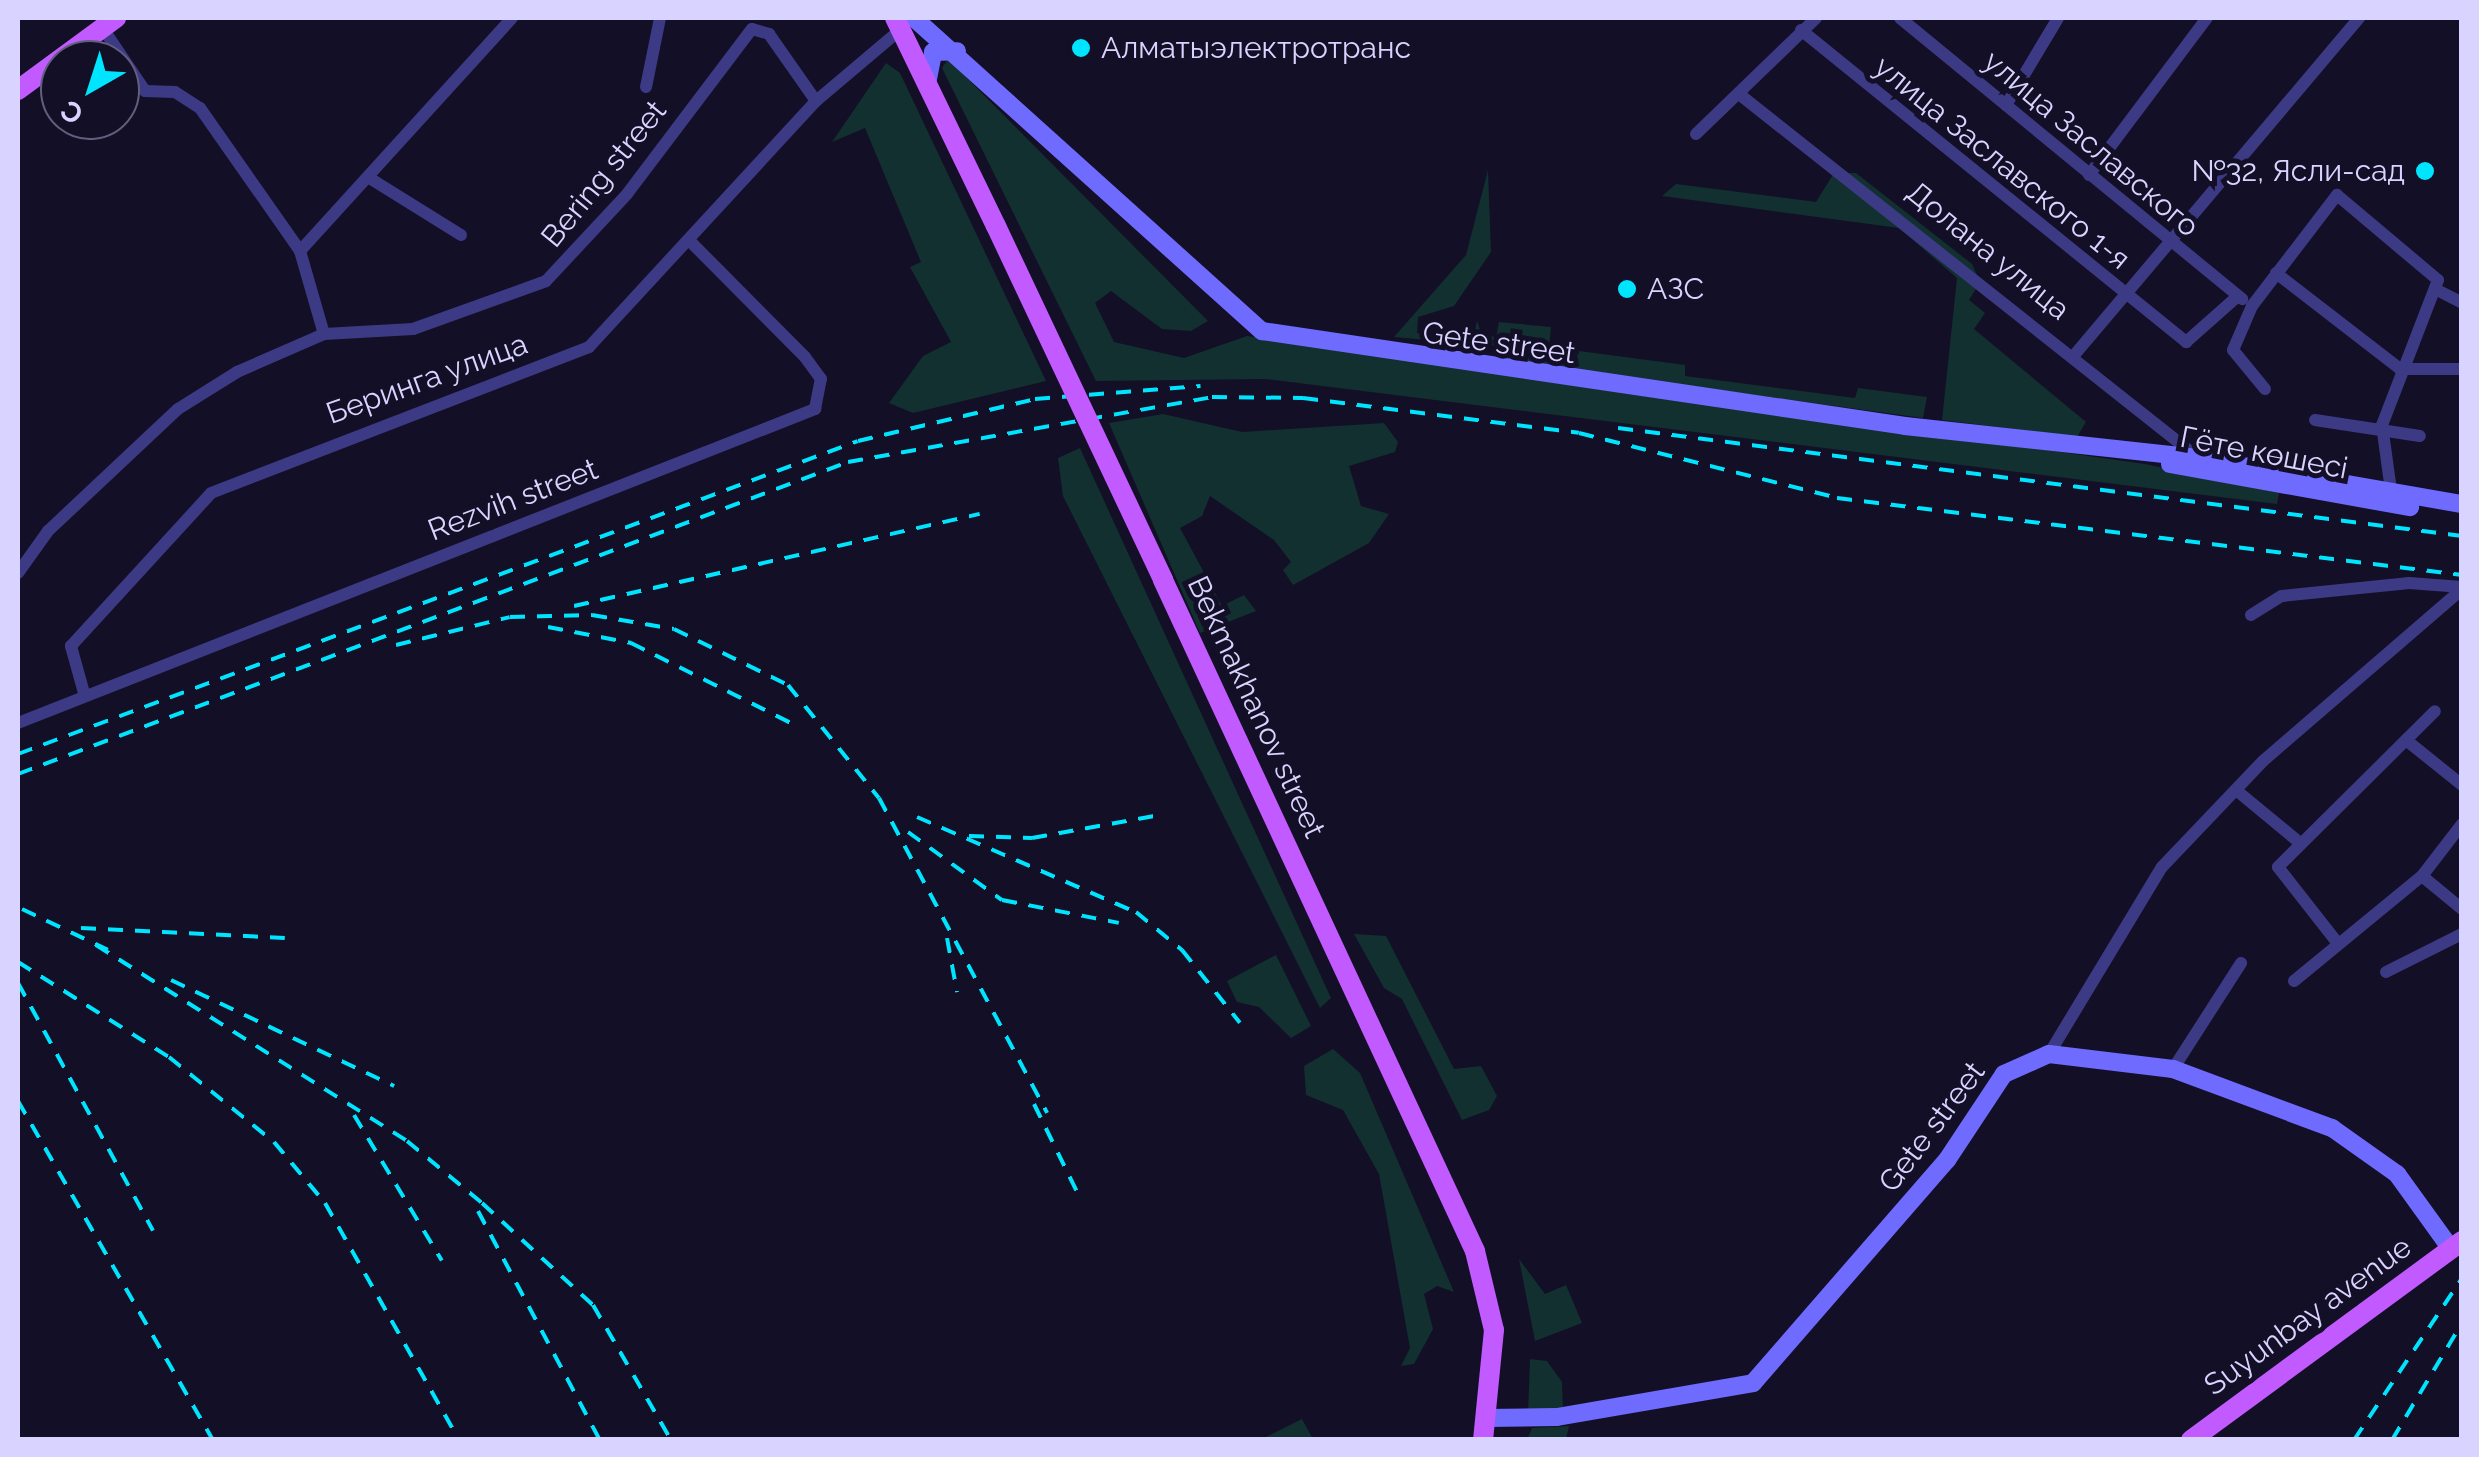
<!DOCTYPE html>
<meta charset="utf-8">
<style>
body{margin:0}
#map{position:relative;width:2479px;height:1457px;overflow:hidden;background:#130f26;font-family:Raleway,sans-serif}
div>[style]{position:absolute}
.green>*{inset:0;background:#12302f}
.street>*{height:12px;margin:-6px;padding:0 6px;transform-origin:6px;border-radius:6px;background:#3d3a85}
.secondary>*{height:18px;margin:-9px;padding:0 9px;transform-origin:9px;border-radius:9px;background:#6f6bff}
.primary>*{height:20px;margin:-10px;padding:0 10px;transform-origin:10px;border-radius:10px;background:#c25bff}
.rail>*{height:4px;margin-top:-2px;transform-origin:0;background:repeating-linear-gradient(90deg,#00e5ff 0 15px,transparent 0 27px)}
.primary-bridge>*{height:20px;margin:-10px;padding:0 10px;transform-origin:10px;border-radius:10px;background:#c25bff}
.dots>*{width:28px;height:28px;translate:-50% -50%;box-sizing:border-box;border:5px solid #130f26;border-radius:50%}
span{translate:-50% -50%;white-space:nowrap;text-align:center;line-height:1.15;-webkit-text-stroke:10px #130f26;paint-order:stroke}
.poi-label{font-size:30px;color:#d9d4ff}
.left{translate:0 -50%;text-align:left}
.right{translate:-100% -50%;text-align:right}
.street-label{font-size:30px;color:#d9d4ff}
.frame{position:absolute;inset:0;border:20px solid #d9d4ff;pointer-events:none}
.north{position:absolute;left:40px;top:40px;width:100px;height:100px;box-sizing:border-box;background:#130f26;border:2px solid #625e7d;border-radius:50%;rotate:219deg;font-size:28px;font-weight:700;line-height:40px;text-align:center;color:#d9d4ff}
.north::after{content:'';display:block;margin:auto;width:35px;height:45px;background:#00e5ff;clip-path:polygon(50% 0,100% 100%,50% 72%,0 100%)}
</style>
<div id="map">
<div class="green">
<div style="clip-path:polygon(948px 59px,1208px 321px,1191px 331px,1162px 329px,1111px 291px,1095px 303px,1114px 342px,1184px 358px,1247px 336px,2145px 464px,2279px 493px,2277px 504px,1265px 379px,1096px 381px,942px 68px)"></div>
<div style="clip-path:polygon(886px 63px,900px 73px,1046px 381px,913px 413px,889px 403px,923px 356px,951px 342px,910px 267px,921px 262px,865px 128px,832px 142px)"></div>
<div style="clip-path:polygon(1488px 170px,1491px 252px,1454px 306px,1418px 317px,1417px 333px,1472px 343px,1477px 321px,1482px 335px,1496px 337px,1499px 322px,1551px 327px,1549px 347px,1685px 365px,1685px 376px,1855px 398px,1858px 388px,1927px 397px,1923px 418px,1503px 361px,1504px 347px,1394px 337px,1466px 255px)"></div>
<div style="clip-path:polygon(1834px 173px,1856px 173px,1972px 264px,1980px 282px,1969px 300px,1985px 313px,1974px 329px,2086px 422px,2077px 437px,1942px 420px,1957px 278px,1899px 228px,1662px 196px,1676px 184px,1816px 202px)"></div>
<div style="clip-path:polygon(1163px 414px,1242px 432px,1384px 423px,1398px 442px,1395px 452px,1349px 466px,1361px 506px,1389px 514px,1369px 543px,1293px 585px,1283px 570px,1291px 562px,1274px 540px,1210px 496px,1202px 516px,1180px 528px,1222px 606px,1244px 595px,1256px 611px,1200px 633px,1109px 423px)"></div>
<div style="clip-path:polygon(1080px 448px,1331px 998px,1320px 1008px,1063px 496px,1058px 458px)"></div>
<div style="clip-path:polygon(1354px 934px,1386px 936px,1454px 1069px,1481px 1066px,1497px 1096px,1489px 1110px,1462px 1120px,1402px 999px,1384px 988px)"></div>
<div style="clip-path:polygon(1276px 955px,1311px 1026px,1291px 1038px,1259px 1007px,1237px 1002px,1227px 981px)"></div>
<div style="clip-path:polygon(1333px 1049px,1360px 1073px,1454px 1292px,1437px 1286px,1424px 1294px,1433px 1329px,1414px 1364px,1401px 1366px,1410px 1348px,1379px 1174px,1343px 1110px,1306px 1095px,1304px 1066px)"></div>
<div style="clip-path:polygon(1519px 1259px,1545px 1294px,1566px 1285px,1582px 1323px,1535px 1341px)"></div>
<div style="clip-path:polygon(1530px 1359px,1547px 1361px,1562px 1382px,1563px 1413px,1528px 1415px)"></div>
<div style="clip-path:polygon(1302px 1419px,1313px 1439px,1262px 1439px)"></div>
<div style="clip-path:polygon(1569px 1426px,1566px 1439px,1527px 1440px,1532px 1428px)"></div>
</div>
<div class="street">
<div style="left:1900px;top:18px;width:443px;rotate:39.4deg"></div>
<div style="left:102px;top:27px;width:77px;rotate:56.1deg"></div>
<div style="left:145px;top:91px;width:30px;rotate:2deg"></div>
<div style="left:175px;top:92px;width:30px;rotate:33deg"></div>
<div style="left:200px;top:108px;width:174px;rotate:55deg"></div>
<div style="left:300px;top:251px;width:86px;rotate:73.9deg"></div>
<div style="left:752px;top:29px;width:18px;rotate:16deg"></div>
<div style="left:769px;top:34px;width:82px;rotate:55deg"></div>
<div style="left:1801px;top:30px;width:496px;rotate:39deg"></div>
<div style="left:2186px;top:342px;width:69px;rotate:-41.5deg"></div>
<div style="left:646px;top:87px;width:70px;rotate:-78.5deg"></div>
<div style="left:1739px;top:94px;width:583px;rotate:38.38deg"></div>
<div style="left:2006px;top:105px;width:101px;rotate:-59.1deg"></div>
<div style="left:1696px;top:134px;width:167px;rotate:-44deg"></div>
<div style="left:2089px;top:175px;width:196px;rotate:-53.1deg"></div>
<div style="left:371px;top:179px;width:106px;rotate:31.9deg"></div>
<div style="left:300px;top:251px;width:315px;rotate:-47.7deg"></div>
<div style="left:2276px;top:273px;width:157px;rotate:37.7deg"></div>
<div style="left:2400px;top:369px;width:62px"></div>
<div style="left:2437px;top:290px;width:28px;rotate:27deg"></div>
<div style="left:2076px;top:353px;width:439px;rotate:-49.8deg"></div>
<div style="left:2265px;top:389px;width:50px;rotate:-129.4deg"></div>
<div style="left:2233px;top:350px;width:48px;rotate:-66.6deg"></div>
<div style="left:2252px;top:306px;width:140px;rotate:-52.6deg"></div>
<div style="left:2337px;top:195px;width:132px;rotate:40.1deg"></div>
<div style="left:2438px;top:280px;width:155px;rotate:111.1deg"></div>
<div style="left:2382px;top:425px;width:67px;rotate:82.2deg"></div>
<div style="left:2315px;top:420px;width:106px;rotate:8.7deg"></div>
<div style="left:18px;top:573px;width:52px;rotate:-54.5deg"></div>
<div style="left:48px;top:531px;width:178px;rotate:-43.2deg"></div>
<div style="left:178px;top:409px;width:70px;rotate:-32.1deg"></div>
<div style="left:237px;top:372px;width:95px;rotate:-23.6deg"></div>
<div style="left:324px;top:334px;width:89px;rotate:-3.2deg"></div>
<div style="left:413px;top:329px;width:141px;rotate:-19.8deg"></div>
<div style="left:546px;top:281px;width:119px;rotate:-47deg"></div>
<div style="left:627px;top:194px;width:207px;rotate:-52.9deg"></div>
<div style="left:2251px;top:615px;width:36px;rotate:-32deg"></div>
<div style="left:2282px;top:596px;width:128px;rotate:-5.8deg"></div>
<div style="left:2409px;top:583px;width:53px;rotate:4.3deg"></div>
<div style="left:84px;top:693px;width:49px;rotate:-105.5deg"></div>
<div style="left:71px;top:646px;width:207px;rotate:-47.5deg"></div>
<div style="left:211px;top:493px;width:405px;rotate:-21.1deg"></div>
<div style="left:589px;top:347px;width:335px;rotate:-47.3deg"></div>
<div style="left:816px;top:101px;width:110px;rotate:-40.2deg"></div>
<div style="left:18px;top:723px;width:857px;rotate:-21.5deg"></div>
<div style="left:815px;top:409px;width:31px;rotate:-79deg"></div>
<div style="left:821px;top:379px;width:27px;rotate:-126deg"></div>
<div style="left:805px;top:357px;width:165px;rotate:-134.8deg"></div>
<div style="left:2406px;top:740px;width:72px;rotate:38.8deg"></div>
<div style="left:2236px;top:790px;width:83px;rotate:39.6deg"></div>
<div style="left:2422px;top:876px;width:52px;rotate:39.5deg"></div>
<div style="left:2336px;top:941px;width:94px;rotate:-128.1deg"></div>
<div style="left:2278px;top:867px;width:221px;rotate:-44.8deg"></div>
<div style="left:2386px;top:972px;width:85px;rotate:-26.6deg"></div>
<div style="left:2294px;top:981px;width:166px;rotate:-39.4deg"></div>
<div style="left:2422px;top:876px;width:66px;rotate:-52.4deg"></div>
<div style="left:2049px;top:1054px;width:218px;rotate:-58.9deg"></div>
<div style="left:2162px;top:867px;width:146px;rotate:-46.4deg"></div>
<div style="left:2263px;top:761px;width:263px;rotate:-40.8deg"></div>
<div style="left:2173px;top:1069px;width:126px;rotate:-57.3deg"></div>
</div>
<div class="secondary">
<div style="left:914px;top:18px;width:468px;rotate:42deg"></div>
<div style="left:1262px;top:331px;width:650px;rotate:8.4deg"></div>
<div style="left:1905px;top:426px;width:295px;rotate:6.2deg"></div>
<div style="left:2198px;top:458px;width:268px;rotate:9.9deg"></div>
<div style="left:927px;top:84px;width:33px;rotate:-79deg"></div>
<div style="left:933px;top:52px;width:24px;rotate:-2deg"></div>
<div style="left:2170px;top:464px;width:244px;rotate:10.2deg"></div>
<div style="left:1487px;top:1418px;width:70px;rotate:-0.8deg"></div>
<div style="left:1557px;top:1417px;width:199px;rotate:-9.8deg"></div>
<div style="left:1753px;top:1383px;width:296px;rotate:-49deg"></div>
<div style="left:1947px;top:1160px;width:103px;rotate:-56.5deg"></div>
<div style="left:2004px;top:1074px;width:49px;rotate:-24deg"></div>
<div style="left:2049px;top:1054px;width:125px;rotate:6.9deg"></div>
<div style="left:2173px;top:1069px;width:170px;rotate:20.4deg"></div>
<div style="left:2332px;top:1128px;width:80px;rotate:35.3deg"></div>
<div style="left:2397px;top:1174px;width:92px;rotate:54.2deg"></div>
</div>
<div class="primary">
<div style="left:895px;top:18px;width:231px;rotate:64.1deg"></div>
<div style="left:18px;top:90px;width:122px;rotate:-36.3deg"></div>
<div style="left:1163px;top:580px;width:740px;rotate:65.06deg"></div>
<div style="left:1475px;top:1251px;width:81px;rotate:76.5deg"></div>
<div style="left:1494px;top:1330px;width:111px;rotate:95.7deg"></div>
<div style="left:2191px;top:1440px;width:336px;rotate:-36.3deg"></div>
</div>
<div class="rail">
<div style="left:1618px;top:428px;width:851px;rotate:7.29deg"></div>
<div style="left:574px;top:606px;width:416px;rotate:-12.8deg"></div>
<div style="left:548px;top:627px;width:85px;rotate:10.9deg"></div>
<div style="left:631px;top:643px;width:179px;rotate:26.6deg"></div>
<div style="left:396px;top:645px;width:117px;rotate:-13.8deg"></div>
<div style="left:510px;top:617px;width:82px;rotate:-1.4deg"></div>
<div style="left:592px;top:615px;width:83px;rotate:9.7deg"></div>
<div style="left:674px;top:629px;width:127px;rotate:26.2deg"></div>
<div style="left:788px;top:685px;width:145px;rotate:51.2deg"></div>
<div style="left:879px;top:798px;width:357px;rotate:61.9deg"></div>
<div style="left:18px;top:754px;width:896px;rotate:-20.44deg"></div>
<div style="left:858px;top:441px;width:182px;rotate:-13.3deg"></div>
<div style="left:1035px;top:399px;width:166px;rotate:-4.5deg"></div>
<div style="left:18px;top:774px;width:887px;rotate:-20.6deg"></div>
<div style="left:848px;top:462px;width:370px;rotate:-10.1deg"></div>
<div style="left:1212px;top:397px;width:91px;rotate:0.6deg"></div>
<div style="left:1303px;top:398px;width:278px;rotate:7.2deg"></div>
<div style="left:1579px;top:433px;width:266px;rotate:14.1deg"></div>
<div style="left:1837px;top:498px;width:630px;rotate:7.02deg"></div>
<div style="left:917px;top:817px;width:239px;rotate:23.5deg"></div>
<div style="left:1136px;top:912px;width:60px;rotate:39.6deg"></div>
<div style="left:1182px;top:950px;width:93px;rotate:51.5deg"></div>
<div style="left:908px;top:832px;width:116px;rotate:35.9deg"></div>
<div style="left:1002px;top:900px;width:119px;rotate:11.1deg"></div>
<div style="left:969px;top:836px;width:63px;rotate:1.8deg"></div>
<div style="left:1032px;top:838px;width:130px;rotate:-10.2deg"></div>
<div style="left:22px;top:909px;width:95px;rotate:25.5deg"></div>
<div style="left:81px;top:928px;width:204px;rotate:2.8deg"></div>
<div style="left:947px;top:938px;width:55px;rotate:79.5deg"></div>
<div style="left:96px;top:945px;width:368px;rotate:32.2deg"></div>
<div style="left:407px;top:1141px;width:97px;rotate:39.6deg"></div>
<div style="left:482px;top:1203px;width:151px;rotate:42.6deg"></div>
<div style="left:593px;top:1305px;width:156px;rotate:60deg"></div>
<div style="left:18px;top:962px;width:178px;rotate:32.2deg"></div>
<div style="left:169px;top:1057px;width:135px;rotate:39deg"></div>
<div style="left:274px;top:1142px;width:80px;rotate:50.1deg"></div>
<div style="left:325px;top:1203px;width:272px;rotate:60.5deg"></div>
<div style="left:171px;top:980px;width:247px;rotate:25.4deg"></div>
<div style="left:18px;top:983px;width:282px;rotate:61.4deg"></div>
<div style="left:18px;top:1101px;width:391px;rotate:60.1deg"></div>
<div style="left:1034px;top:1104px;width:100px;rotate:63.9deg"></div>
<div style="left:354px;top:1115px;width:170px;rotate:58.9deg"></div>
<div style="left:478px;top:1211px;width:259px;rotate:62deg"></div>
<div style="left:2354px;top:1440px;width:195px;rotate:-56.3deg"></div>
<div style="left:2392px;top:1440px;width:136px;rotate:-59.1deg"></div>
</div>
<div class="primary-bridge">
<div style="left:996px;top:226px;width:391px;rotate:64.7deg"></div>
</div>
<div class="dots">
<div style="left:1081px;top:48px;background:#00e5ff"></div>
<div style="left:2425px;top:171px;background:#00e5ff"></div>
<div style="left:1627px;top:289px;background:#00e5ff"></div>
</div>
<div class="poi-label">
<span class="left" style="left:1101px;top:48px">Алматыэлектротранс</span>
<span class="right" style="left:2405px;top:171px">№32, Ясли-сад</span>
<span class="left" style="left:1647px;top:289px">АЗС</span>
</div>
<div class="street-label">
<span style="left:2091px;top:144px;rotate:40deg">улица Заславского</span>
<span style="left:2002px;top:163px;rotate:39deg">улица Заславского 1-я</span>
<span style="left:604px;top:174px;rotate:-51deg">Bering street</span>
<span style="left:1988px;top:251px;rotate:39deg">Долана улица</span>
<span style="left:1499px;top:343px;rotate:8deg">Gete street</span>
<span style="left:427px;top:379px;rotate:-20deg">Беринга улица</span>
<span style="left:2264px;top:453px;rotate:11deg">Гёте көшесі</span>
<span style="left:513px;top:500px;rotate:-21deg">Rezvih street</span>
<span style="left:1256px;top:707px;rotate:65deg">Bekmakhanov street</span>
<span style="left:1932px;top:1127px;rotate:-53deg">Gete street</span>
<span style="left:2308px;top:1316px;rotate:-36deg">Suyunbay avenue</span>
</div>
<div class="frame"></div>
<div class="north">С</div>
</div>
